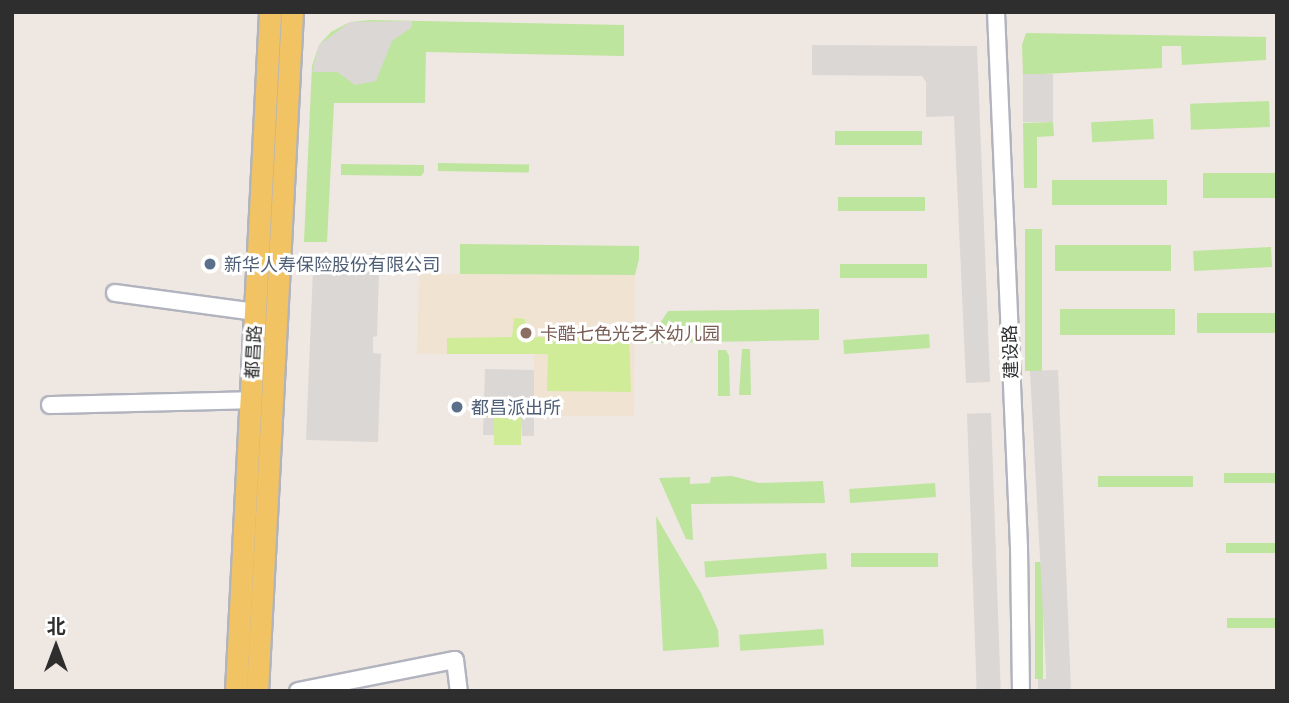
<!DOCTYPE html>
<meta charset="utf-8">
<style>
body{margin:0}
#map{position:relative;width:1289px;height:703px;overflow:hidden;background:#efe7e1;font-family:Barlow,"Noto Sans SC",sans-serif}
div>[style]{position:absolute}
.education>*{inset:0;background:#f0e3d1}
.green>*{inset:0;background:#bde59d;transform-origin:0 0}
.pitch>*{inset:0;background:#d1ec99;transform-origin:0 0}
.plaza>*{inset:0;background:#dbd7d4;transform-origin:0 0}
.roads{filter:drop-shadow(2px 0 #b1b4be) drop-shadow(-2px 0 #b1b4be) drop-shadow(0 2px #b1b4be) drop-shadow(0 -2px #b1b4be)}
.minor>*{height:16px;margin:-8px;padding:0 8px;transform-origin:8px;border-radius:8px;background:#fff}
.major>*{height:21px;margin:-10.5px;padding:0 10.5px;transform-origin:10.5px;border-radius:10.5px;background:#f2c362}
.dots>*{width:19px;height:19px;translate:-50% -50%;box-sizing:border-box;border:4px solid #fff;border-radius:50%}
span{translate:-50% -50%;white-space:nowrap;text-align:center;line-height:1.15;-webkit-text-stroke:6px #fff;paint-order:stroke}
.service-label{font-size:18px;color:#4e5e75}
.left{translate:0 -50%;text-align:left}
.education-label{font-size:18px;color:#785e54}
.street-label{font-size:18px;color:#2e2e2e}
.frame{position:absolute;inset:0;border:14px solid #2e2e2e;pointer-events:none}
.north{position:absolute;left:21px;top:612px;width:70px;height:70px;-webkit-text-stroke:5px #fff;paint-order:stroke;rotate:0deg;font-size:19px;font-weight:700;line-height:28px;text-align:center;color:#2e2e2e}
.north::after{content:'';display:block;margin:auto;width:24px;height:32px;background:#2e2e2e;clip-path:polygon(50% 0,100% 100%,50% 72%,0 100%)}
</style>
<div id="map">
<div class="education">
<div style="clip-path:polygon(419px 274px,635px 275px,634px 416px,534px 416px,534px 354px,417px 354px)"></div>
</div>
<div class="green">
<div style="clip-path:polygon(371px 20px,624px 25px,624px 56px,426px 52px,425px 103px,334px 103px,327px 242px,304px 242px,312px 66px,319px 45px,331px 32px,350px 22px)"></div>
<div style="clip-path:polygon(1026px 33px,1266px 37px,1266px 60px,1182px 65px,1181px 46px,1162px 46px,1162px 68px,1023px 75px,1022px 45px)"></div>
<div style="left:1269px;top:101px;width:26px;height:79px;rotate:88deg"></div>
<div style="left:1153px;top:119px;width:20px;height:62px;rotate:87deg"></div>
<div style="clip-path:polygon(1053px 122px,1054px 136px,1037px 137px,1037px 188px,1024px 188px,1023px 123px)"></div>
<div style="left:922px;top:131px;width:14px;height:87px;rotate:90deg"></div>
<div style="left:438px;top:163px;width:91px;height:8px;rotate:1deg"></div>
<div style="clip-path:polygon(341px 164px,424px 165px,424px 172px,421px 176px,341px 175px)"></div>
<div style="left:1277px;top:173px;width:25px;height:74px;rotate:90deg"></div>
<div style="left:1167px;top:180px;width:25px;height:115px;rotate:90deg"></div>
<div style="left:925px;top:197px;width:14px;height:87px;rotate:90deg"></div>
<div style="left:1025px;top:229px;width:17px;height:142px"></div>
<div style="clip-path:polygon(460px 244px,639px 246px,639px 259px,635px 275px,460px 274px)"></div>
<div style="left:1171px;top:245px;width:26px;height:116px;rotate:90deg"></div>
<div style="left:1271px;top:247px;width:20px;height:78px;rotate:87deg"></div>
<div style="left:927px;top:264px;width:14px;height:87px;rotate:90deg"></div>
<div style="clip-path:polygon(819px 309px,819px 340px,647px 343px,668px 311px)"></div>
<div style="left:1175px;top:309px;width:26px;height:115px;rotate:90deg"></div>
<div style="left:1276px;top:313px;width:20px;height:79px;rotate:90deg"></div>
<div style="left:929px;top:334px;width:14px;height:86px;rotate:86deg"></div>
<div style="clip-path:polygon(742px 349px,750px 349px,751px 395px,739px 395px)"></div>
<div style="clip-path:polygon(718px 350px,726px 350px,729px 356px,730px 396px,718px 396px)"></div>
<div style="left:1277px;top:473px;width:10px;height:53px;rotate:90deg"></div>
<div style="clip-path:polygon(732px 476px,759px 483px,823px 481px,825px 503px,691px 504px,693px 540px,686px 539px,659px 478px,690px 477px,690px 484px,710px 483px,711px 477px)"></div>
<div style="left:1193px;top:476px;width:11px;height:95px;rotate:90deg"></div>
<div style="left:935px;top:483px;width:14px;height:86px;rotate:86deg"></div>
<div style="clip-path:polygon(656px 516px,701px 593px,718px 630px,719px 647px,663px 651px)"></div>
<div style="left:1277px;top:543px;width:10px;height:51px;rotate:90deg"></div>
<div style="left:826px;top:553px;width:16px;height:122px;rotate:86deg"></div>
<div style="left:938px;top:553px;width:14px;height:87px;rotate:90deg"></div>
<div style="left:1035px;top:562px;width:8px;height:117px"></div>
<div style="left:1277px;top:618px;width:10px;height:50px;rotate:90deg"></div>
<div style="left:823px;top:629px;width:16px;height:84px;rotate:86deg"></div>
</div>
<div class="pitch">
<div style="clip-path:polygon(514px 318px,525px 319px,528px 337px,611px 338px,611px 330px,629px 331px,631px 392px,547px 391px,548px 354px,447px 354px,447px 338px,512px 337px)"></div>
<div style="left:494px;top:408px;width:27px;height:37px"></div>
</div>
<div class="plaza">
<div style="clip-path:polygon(412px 21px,412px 27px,392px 41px,376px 81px,355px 85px,337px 72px,312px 72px,319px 45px,350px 22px)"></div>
<div style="clip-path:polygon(812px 45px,977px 46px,990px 382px,966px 383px,954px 116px,926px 117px,926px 82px,922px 76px,812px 75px)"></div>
<div style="left:1053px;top:74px;width:48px;height:30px;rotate:90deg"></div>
<div style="clip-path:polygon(313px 270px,379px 272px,377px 336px,373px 337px,373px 353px,381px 354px,378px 442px,306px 440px)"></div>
<div style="clip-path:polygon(485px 369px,534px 370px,534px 436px,522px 436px,520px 408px,494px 408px,494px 435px,483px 435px)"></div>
<div style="clip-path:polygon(1058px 370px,1071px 691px,1038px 691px,1038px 679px,1046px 679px,1046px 670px,1030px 371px)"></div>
<div style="left:991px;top:413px;width:278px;height:24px;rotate:88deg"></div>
</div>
<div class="roads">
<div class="minor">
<div style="left:996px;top:12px;width:536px;rotate:87.54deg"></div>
<div style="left:1019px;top:548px;width:143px;rotate:89.2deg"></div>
<div style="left:115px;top:293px;width:141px;rotate:7.7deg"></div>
<div style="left:50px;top:405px;width:201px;rotate:-1.4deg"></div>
<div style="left:298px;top:691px;width:160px;rotate:-11.2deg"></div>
<div style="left:455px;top:660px;width:31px;rotate:83deg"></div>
</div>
<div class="major">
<div style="left:236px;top:691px;width:680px;rotate:-87.13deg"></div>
<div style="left:257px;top:691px;width:680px;rotate:-87.05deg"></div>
</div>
</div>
<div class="dots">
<div style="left:210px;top:264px;background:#5c6f8a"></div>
<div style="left:526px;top:333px;background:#8d6e63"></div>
<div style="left:457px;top:407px;background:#5c6f8a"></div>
</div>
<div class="service-label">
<span class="left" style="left:224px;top:264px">新华人寿保险股份有限公司</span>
<span class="left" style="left:471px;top:407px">都昌派出所</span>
</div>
<div class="education-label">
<span class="left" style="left:540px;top:333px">卡酷七色光艺术幼儿园</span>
</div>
<div class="street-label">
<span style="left:253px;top:352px;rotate:-87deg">都昌路</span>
<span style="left:1010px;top:352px;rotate:-92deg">建设路</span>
</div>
<div class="frame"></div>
<div class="north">北</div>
</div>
